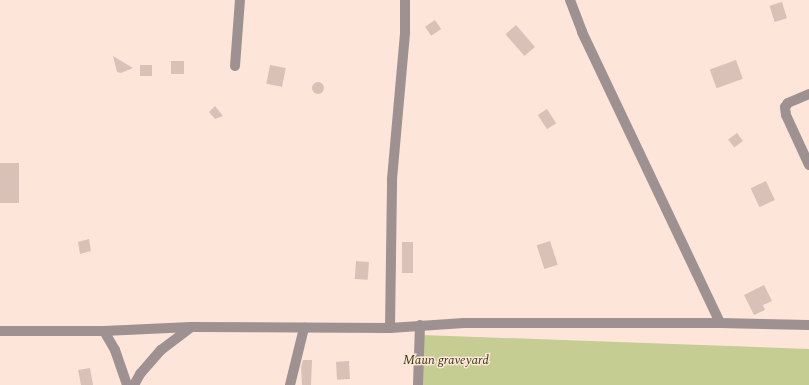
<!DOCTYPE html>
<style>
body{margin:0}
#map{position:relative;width:809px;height:385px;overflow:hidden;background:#fee5da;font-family:Spectral,serif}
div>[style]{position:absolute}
.green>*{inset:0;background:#c5cd93}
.building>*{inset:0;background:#dac1b7;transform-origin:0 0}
.round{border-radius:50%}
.minor>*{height:10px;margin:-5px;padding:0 5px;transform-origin:5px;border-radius:5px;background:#9d9191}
span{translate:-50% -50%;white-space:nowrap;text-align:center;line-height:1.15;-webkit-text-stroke:3px #fee5da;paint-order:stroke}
.park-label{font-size:13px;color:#373b0d;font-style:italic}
</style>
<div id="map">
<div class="green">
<div style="clip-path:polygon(422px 335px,809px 349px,809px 385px,421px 385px)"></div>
</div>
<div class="building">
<div style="left:782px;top:2px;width:17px;height:13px;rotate:73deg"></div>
<div style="left:435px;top:20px;width:11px;height:12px;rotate:56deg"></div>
<div style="left:516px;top:25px;width:29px;height:14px;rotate:49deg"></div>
<div style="clip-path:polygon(113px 56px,133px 68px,121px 73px,117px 72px)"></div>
<div style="left:736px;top:60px;width:20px;height:28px;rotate:70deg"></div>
<div style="left:171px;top:61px;width:13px;height:13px"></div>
<div style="left:140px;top:65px;width:12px;height:11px"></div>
<div style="left:270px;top:65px;width:16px;height:19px;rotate:11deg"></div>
<div class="round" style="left:312px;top:82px;width:12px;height:12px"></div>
<div style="clip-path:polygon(215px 106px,223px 116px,215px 119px,209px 112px)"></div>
<div style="left:547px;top:109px;width:17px;height:11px;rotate:57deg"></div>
<div style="left:737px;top:133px;width:10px;height:11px;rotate:53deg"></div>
<div style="left:0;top:163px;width:19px;height:40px"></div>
<div style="left:766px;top:181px;width:21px;height:17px;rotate:65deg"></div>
<div style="clip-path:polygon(89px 239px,91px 251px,80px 254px,78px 242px)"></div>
<div style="left:550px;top:241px;width:25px;height:14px;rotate:72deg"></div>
<div style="left:402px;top:242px;width:11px;height:31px"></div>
<div style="left:356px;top:261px;width:13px;height:18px;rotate:4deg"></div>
<div style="clip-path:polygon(764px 285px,772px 301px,763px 305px,765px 310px,754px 315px,744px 295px)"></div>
<div style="clip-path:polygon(303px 360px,312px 360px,311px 385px,302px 385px,301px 367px)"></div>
<div style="left:349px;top:361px;width:18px;height:13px;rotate:87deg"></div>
<div style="clip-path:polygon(90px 368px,93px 385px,81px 385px,78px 370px)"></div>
</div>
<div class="minor">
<div style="left:570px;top:0;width:34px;rotate:69deg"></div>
<div style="left:582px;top:32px;width:322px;rotate:64.6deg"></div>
<div style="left:235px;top:66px;width:66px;rotate:-85.7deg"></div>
<div style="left:809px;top:94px;width:23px;rotate:157deg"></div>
<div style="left:788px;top:103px;width:5px;rotate:127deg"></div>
<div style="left:785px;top:107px;width:8px;rotate:83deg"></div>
<div style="left:786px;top:115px;width:55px;rotate:65.3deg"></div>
<div style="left:390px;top:328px;width:149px;rotate:-89.2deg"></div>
<div style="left:392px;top:179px;width:148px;rotate:-84.9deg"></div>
<div style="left:405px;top:32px;width:32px;rotate:-90deg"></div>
<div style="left:0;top:331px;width:104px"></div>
<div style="left:104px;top:331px;width:87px;rotate:-2.6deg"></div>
<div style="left:191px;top:327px;width:199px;rotate:0.3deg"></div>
<div style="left:390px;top:328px;width:74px;rotate:-3.9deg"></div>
<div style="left:464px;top:323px;width:256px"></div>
<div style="left:720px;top:323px;width:89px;rotate:1.3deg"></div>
<div style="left:104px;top:331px;width:22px;rotate:60deg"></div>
<div style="left:115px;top:350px;width:37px;rotate:71deg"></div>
<div style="left:134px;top:385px;width:13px;rotate:-61deg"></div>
<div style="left:140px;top:374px;width:32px;rotate:-49deg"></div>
<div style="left:161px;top:350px;width:38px;rotate:-37deg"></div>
<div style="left:290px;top:385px;width:59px;rotate:-76.2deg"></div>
<div style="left:418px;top:385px;width:60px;rotate:-88.1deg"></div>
</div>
<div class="park-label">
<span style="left:446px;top:360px">Maun graveyard</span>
</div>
</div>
